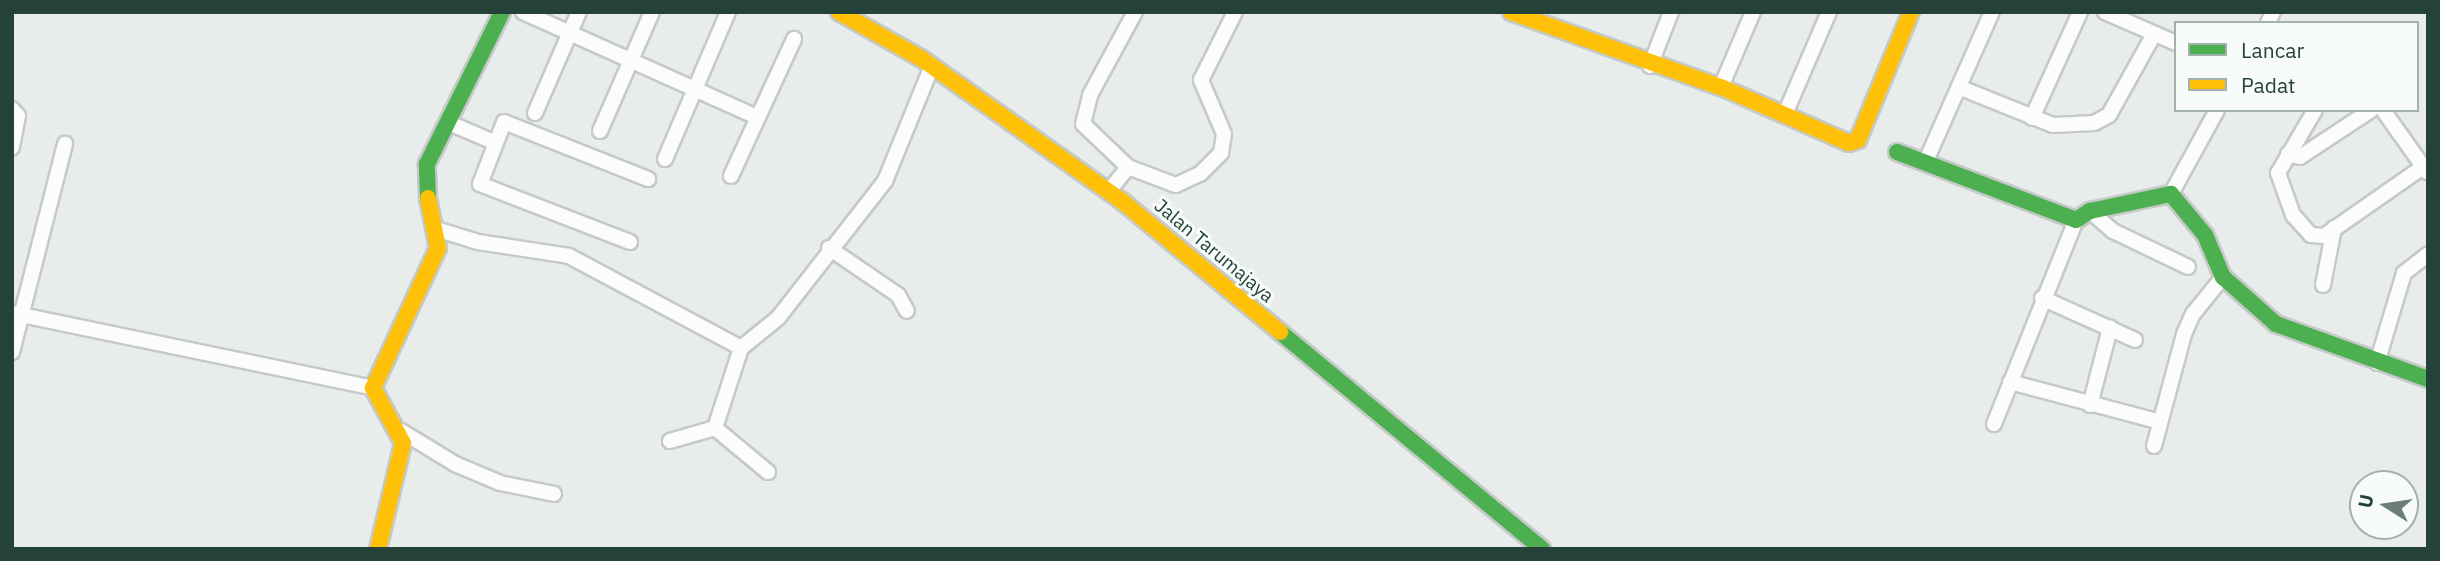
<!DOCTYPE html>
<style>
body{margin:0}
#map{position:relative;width:2440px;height:561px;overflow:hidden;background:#e8edeb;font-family:"IBM Plex Sans",sans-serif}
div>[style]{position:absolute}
.roads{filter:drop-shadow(2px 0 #c5cac8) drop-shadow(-2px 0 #c5cac8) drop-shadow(0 2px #c5cac8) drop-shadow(0 -2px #c5cac8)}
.street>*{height:14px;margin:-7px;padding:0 7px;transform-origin:7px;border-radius:7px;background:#fcfcfc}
.fast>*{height:16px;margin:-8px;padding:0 8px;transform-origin:8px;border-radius:8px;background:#4caf50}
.slow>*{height:16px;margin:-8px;padding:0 8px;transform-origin:8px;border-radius:8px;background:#ffc107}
span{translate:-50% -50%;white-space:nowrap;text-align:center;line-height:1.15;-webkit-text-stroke:6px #f7fbf9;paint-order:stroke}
.street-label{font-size:19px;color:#24423a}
.frame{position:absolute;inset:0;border:14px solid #24423a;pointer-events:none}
.legend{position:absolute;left:2174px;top:21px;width:245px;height:91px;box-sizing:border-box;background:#f7fbf9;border:2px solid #a3b1ad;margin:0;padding:9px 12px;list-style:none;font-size:21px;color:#24423a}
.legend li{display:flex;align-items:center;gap:14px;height:35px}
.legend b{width:35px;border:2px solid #a3b1ad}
.north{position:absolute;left:2349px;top:470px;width:70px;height:70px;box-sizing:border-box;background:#f7fbf9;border:2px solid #a3b1ad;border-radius:50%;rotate:282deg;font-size:19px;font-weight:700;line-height:28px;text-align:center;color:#24423a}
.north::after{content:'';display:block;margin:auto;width:24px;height:32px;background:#697e78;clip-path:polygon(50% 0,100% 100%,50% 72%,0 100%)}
</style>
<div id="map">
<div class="roads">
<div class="street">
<div style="left:523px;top:12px;width:256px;rotate:24.2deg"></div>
<div style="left:2105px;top:12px;width:77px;rotate:23.6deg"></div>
<div style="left:2268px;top:23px;width:12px;rotate:-66deg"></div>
<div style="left:1650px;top:66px;width:58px;rotate:-68.7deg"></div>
<div style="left:1721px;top:87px;width:82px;rotate:-66.9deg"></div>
<div style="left:1961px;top:88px;width:99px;rotate:21.9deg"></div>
<div style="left:2053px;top:125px;width:41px;rotate:-2.8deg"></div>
<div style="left:2094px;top:123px;width:17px;rotate:-28deg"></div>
<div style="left:2109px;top:115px;width:93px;rotate:-60.9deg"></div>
<div style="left:12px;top:109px;width:9px;rotate:49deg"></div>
<div style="left:18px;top:116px;width:32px;rotate:101deg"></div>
<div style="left:2315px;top:110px;width:73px;rotate:120.4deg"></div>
<div style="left:2278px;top:173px;width:45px;rotate:70.3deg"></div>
<div style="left:2293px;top:215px;width:27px;rotate:48deg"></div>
<div style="left:2311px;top:235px;width:13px;rotate:4deg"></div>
<div style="left:2324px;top:236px;width:121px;rotate:-34.9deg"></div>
<div style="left:2383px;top:110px;width:76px;rotate:54.6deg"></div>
<div style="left:535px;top:113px;width:110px;rotate:-66.5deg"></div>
<div style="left:1785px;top:114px;width:111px;rotate:-66.7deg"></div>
<div style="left:2032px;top:118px;width:116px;rotate:-65.6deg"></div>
<div style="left:447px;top:122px;width:53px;rotate:23.2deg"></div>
<div style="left:600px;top:131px;width:130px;rotate:-66.4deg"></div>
<div style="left:2288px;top:154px;width:12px;rotate:14deg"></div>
<div style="left:2300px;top:157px;width:85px;rotate:-33.5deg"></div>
<div style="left:665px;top:159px;width:160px;rotate:-66.8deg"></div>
<div style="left:1925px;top:163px;width:165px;rotate:-66.1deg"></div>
<div style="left:1128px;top:167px;width:62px;rotate:-136.3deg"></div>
<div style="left:1083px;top:124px;width:30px;rotate:-76deg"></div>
<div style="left:1090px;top:95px;width:94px;rotate:-61.5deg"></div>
<div style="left:731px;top:176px;width:151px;rotate:-65.3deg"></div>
<div style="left:1108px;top:192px;width:32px;rotate:-51deg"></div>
<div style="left:1128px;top:167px;width:51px;rotate:20.6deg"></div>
<div style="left:1176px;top:185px;width:26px;rotate:-25deg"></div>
<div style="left:1200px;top:174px;width:30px;rotate:-45deg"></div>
<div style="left:1221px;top:153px;width:19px;rotate:-81deg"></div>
<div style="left:1224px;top:134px;width:59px;rotate:-113.1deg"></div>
<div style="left:1201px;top:80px;width:76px;rotate:-63.4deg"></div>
<div style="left:2171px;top:194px;width:96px;rotate:-61.3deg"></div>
<div style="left:2090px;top:211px;width:30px;rotate:41deg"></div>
<div style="left:2113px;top:231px;width:83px;rotate:25.6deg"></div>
<div style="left:436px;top:229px;width:44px;rotate:17.2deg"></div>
<div style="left:478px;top:242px;width:92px;rotate:8.7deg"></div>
<div style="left:569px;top:256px;width:195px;rotate:28.1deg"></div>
<div style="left:741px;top:348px;width:84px;rotate:108deg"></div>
<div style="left:715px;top:428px;width:47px;rotate:163.9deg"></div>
<div style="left:630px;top:242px;width:161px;rotate:-158.9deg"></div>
<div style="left:480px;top:184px;width:66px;rotate:-68.8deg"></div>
<div style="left:504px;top:122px;width:155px;rotate:21.6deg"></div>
<div style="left:829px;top:248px;width:83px;rotate:34.3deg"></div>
<div style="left:898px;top:295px;width:18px;rotate:61deg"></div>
<div style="left:2323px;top:285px;width:58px;rotate:-79.1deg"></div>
<div style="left:2042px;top:298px;width:102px;rotate:24.3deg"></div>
<div style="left:12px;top:313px;width:369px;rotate:11.7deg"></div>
<div style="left:741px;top:348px;width:48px;rotate:-39deg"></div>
<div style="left:778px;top:318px;width:174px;rotate:-52deg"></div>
<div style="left:885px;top:181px;width:124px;rotate:-67.8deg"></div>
<div style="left:12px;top:352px;width:215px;rotate:-75.7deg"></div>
<div style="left:2377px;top:363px;width:94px;rotate:-73.3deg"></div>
<div style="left:2404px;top:273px;width:31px;rotate:-38deg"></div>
<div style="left:2010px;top:382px;width:155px;rotate:14.9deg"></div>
<div style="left:2090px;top:405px;width:80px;rotate:-75.4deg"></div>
<div style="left:1994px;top:424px;width:220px;rotate:-68.1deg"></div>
<div style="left:715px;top:428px;width:69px;rotate:39.7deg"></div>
<div style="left:401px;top:431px;width:63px;rotate:31.4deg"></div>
<div style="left:455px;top:464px;width:49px;rotate:22.9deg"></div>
<div style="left:500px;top:483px;width:55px;rotate:11.5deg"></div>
<div style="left:2154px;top:446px;width:116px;rotate:-75deg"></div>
<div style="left:2184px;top:334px;width:22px;rotate:-66deg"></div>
<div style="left:2193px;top:314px;width:48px;rotate:-51deg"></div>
</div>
<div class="fast">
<div style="left:1897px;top:152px;width:191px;rotate:20.8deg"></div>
<div style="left:2076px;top:220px;width:17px;rotate:-33deg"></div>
<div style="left:2090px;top:211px;width:83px;rotate:-11.9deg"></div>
<div style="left:2171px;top:194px;width:53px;rotate:50.3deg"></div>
<div style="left:2205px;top:235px;width:46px;rotate:66.8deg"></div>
<div style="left:2223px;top:277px;width:71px;rotate:41.6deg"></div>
<div style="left:2276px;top:324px;width:162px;rotate:19.9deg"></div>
<div style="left:428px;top:198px;width:34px;rotate:-92deg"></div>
<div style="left:427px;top:164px;width:169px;rotate:-63.7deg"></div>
<div style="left:1280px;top:332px;width:340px;rotate:39.6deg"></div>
</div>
<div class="slow">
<div style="left:839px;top:12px;width:95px;rotate:29.5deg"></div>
<div style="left:922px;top:59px;width:247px;rotate:35.4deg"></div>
<div style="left:1123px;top:202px;width:204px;rotate:39.6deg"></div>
<div style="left:1511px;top:12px;width:223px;rotate:19.7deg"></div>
<div style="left:1721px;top:87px;width:140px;rotate:23.6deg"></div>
<div style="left:1849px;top:143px;width:9px;rotate:-18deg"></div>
<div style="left:1858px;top:140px;width:139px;rotate:-67.5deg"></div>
<div style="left:378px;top:549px;width:109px;rotate:-76.7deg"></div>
<div style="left:403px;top:443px;width:63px;rotate:-118.6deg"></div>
<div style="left:373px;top:388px;width:154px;rotate:-65.1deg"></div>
<div style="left:438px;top:248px;width:51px;rotate:-101.3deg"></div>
</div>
</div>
<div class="street-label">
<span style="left:1214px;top:251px;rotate:40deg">Jalan Tarumajaya</span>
</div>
<div class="frame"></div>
<ul class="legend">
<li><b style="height:9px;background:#4caf50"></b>Lancar</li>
<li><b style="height:9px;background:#ffc107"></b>Padat</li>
</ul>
<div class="north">U</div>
</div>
